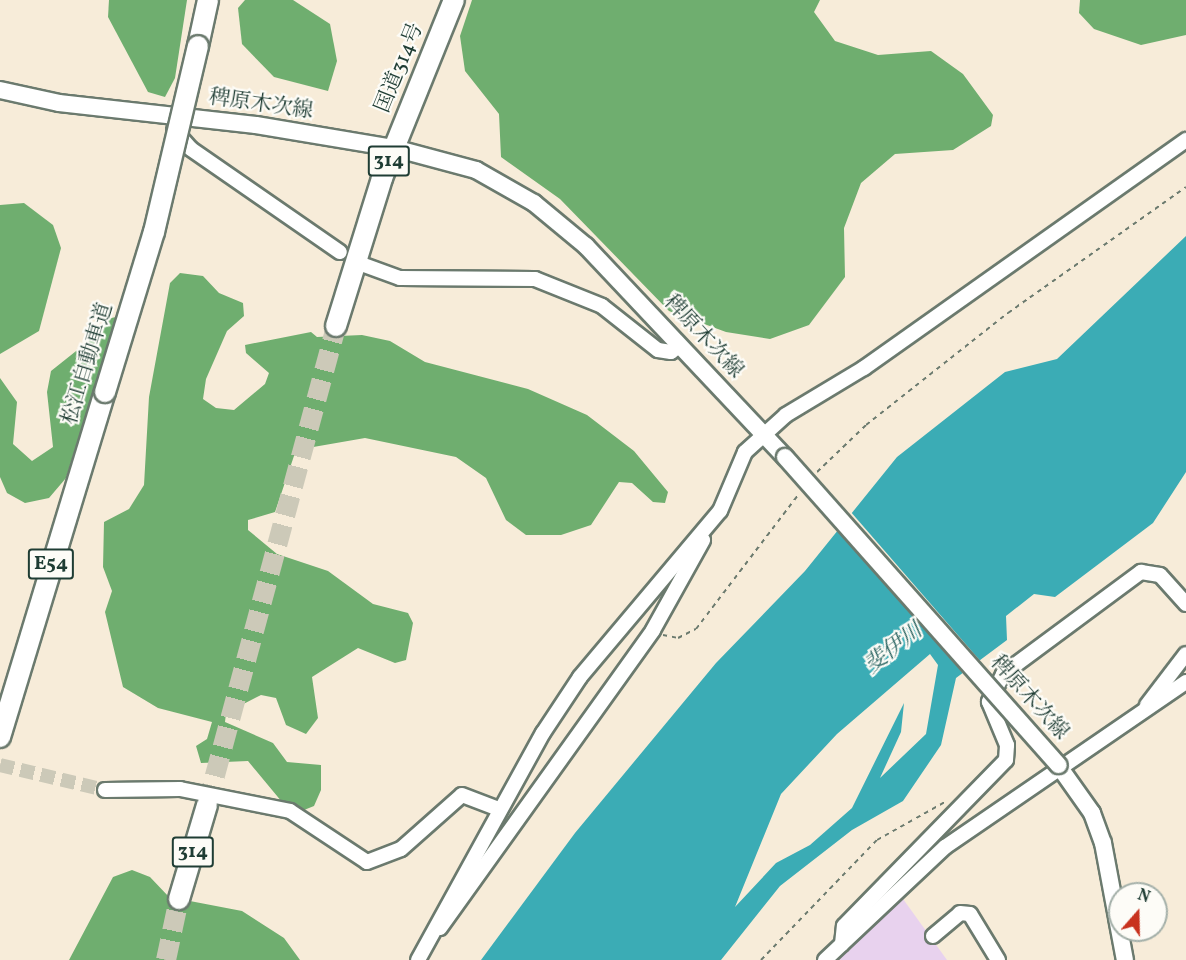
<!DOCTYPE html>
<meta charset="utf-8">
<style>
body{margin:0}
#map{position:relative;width:1186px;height:960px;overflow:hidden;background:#f7ecd9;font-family:Vollkorn,"Noto Serif JP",serif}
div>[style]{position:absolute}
.built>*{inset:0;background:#e8d2ee}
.forest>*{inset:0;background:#6fae6f}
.water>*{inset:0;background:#3bacb5}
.pier>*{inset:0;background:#f7ecd9;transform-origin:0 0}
.minor-tunnel>*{height:14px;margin-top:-7px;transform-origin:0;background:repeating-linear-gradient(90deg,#ccc9b8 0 14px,transparent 0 21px)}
.highway-tunnel>*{height:20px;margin-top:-10px;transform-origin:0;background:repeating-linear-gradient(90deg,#ccc9b8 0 20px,transparent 0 30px)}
.path>*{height:2px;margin-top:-1px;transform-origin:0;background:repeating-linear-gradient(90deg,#6b7a6e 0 4.5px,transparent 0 9px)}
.roads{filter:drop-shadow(2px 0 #6b7a6e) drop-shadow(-2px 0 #6b7a6e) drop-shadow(0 2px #6b7a6e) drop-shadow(0 -2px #6b7a6e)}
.minor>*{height:14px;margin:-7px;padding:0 7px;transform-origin:7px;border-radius:7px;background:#fff}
.major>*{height:16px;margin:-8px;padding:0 8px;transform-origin:8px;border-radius:8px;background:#fff}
.highway>*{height:20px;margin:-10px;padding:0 10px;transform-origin:10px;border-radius:10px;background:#fff}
.bridges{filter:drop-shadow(2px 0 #6b7a6e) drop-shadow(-2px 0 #6b7a6e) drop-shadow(0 2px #6b7a6e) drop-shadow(0 -2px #6b7a6e)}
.major-bridge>*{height:16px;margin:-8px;padding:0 8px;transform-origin:8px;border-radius:8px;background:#fff}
.highway-bridge>*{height:20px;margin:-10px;padding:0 10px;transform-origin:10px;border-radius:10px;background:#fff}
span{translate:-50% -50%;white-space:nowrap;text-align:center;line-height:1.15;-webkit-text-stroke:4.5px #fdfcf7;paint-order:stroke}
.shield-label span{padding:2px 4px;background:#fdfcf7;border:2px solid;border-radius:4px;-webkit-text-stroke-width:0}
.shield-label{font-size:20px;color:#1f3d34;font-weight:700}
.street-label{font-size:21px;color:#1f3d34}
.water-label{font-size:22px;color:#296461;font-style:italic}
.north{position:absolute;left:1108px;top:882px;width:60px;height:60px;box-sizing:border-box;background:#fdfcf7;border:2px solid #a4b0a9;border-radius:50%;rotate:20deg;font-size:16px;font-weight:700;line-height:24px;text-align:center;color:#1f3d34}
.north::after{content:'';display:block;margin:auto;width:21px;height:27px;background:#c8321e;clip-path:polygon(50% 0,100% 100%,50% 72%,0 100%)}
</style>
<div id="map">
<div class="built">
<div style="clip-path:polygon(898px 892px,947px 960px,831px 960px)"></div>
</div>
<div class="forest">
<div style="clip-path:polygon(109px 0,187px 0,175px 78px,165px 97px,148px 92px,108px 17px)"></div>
<div style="clip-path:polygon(245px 0,293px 0,330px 24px,337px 61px,328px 91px,274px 77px,242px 44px,238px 8px)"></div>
<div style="clip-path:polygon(472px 0,820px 0,814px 12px,835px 41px,878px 55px,931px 51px,963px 74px,993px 115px,991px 126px,953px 150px,895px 154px,861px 183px,844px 228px,845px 277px,809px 325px,770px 339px,726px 332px,669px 311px,560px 199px,501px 157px,499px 114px,465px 71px,460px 36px)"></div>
<div style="clip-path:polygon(1080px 0,1186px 0,1186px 35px,1141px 45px,1094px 29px,1079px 13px)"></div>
<div style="clip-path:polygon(24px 203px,53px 225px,61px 248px,39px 331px,0 354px,0 205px)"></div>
<div style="clip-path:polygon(180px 273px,203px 276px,219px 293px,243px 303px,244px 316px,227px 331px,206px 379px,203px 399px,216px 408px,234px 410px,265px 384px,269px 373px,246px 353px,245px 345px,311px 332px,317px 337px,362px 335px,390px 341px,425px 362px,528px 389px,587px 415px,634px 451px,668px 492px,665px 503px,653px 502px,632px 483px,619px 482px,591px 525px,561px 535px,526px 535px,506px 520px,486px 478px,456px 457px,365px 438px,296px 450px,275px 512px,248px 520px,248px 530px,277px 554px,328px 571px,373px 604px,408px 613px,413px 623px,406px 660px,395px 663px,358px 648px,312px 677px,318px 718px,306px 734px,286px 725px,276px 698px,261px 695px,226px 713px,225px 722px,273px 743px,287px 762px,321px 765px,321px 790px,314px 806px,304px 810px,282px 802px,248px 761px,201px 763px,196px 746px,207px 739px,212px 722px,158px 708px,123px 687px,105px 612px,112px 591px,103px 567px,104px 522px,129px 509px,144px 485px,149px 397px,170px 283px)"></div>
<div style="clip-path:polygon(116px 317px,66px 478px,49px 498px,25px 503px,7px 493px,0 477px,0 378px,17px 402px,13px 444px,32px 461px,53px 447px,47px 392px,51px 371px,100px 332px,107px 319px)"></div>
<div style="clip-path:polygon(132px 870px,150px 877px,169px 897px,242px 911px,284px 938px,300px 960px,69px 960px,113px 877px)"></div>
</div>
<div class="water">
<div style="clip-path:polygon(evenodd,1186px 236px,1186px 472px,1153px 523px,1055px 597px,1034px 594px,1006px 616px,1007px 640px,956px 678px,941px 745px,903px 801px,852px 830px,780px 886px,721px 960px,481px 960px,575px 833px,716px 663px,805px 571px,897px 457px,1005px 372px,1057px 359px,1186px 236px,930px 654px,938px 665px,926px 734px,880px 778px,901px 732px,904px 703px,852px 808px,810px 845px,776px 863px,735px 907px,781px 794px,837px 734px,930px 654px)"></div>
</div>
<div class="pier">
<div style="left:850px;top:511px;width:201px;height:21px;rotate:49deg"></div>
</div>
<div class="minor-tunnel">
<div style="left:0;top:765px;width:108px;rotate:13.4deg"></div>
</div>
<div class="highway-tunnel">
<div style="left:207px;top:805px;width:496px;rotate:-74.9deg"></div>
<div style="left:166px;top:960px;width:62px;rotate:-78deg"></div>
</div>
<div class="path">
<div style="left:817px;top:472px;width:68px;rotate:-43.8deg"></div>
<div style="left:866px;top:425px;width:181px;rotate:-38.3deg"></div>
<div style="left:1008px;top:313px;width:218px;rotate:-35.3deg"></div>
<div style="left:663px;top:635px;width:15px;rotate:11deg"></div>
<div style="left:678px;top:638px;width:20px;rotate:-27deg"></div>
<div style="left:696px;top:629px;width:168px;rotate:-52.7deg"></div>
<div style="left:761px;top:960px;width:167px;rotate:-46deg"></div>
<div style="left:877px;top:840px;width:78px;rotate:-29.2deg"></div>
</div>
<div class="roads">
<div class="minor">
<div style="left:174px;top:130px;width:25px;rotate:48deg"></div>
<div style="left:191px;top:149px;width:181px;rotate:34.7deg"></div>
<div style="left:364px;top:265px;width:38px;rotate:20deg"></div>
<div style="left:400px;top:278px;width:135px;rotate:0.4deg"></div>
<div style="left:535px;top:279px;width:72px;rotate:21.9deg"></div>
<div style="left:602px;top:306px;width:71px;rotate:38.2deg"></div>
<div style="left:658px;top:350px;width:13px;rotate:9deg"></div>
<div style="left:671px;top:352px;width:11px;rotate:-38deg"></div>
<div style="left:1147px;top:705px;width:64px;rotate:-52.6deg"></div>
<div style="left:105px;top:790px;width:75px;rotate:-0.8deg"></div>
<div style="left:180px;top:789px;width:112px;rotate:11.3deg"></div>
<div style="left:290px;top:811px;width:92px;rotate:33.5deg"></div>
<div style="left:367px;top:862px;width:36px;rotate:-21deg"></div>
<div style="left:401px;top:849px;width:81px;rotate:-41.5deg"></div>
<div style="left:462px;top:795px;width:40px;rotate:21deg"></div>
<div style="left:440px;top:928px;width:366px;rotate:-54.4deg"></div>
<div style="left:653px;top:630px;width:103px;rotate:-60.9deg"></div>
<div style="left:933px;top:936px;width:35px;rotate:-40deg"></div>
<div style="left:960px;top:913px;width:10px;rotate:6deg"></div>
<div style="left:970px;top:914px;width:54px;rotate:58.7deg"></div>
<div style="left:842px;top:944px;width:18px;rotate:-84deg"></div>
<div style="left:844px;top:926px;width:232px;rotate:-45.7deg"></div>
<div style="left:1006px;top:760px;width:15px;rotate:-86deg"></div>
<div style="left:1007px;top:745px;width:47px;rotate:-112.7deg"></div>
<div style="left:989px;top:702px;width:31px;rotate:-63deg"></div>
<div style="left:1003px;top:674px;width:172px;rotate:-36.5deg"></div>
<div style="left:1141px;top:572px;width:19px;rotate:9deg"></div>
<div style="left:1160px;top:575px;width:39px;rotate:48deg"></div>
<div style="left:418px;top:960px;width:259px;rotate:-61.2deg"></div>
<div style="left:543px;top:733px;width:67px;rotate:-56.5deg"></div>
<div style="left:580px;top:677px;width:217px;rotate:-49.9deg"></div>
<div style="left:720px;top:511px;width:64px;rotate:-67deg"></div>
<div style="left:745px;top:452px;width:55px;rotate:-42.1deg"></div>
<div style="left:786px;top:415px;width:91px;rotate:-31.1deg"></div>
<div style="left:864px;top:368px;width:395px;rotate:-35.3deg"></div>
<div style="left:825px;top:960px;width:165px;rotate:-43.3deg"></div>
<div style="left:945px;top:847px;width:292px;rotate:-34.4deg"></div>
</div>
<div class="major">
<div style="left:0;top:90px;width:60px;rotate:12.4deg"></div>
<div style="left:59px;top:103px;width:198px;rotate:6.4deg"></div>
<div style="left:256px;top:125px;width:140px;rotate:9.5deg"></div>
<div style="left:394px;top:148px;width:85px;rotate:15deg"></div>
<div style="left:476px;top:170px;width:67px;rotate:29.6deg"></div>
<div style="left:534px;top:203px;width:67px;rotate:39.6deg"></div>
<div style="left:586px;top:246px;width:290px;rotate:46.7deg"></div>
<div style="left:1058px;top:765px;width:59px;rotate:54.7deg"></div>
<div style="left:1092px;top:813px;width:32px;rotate:70deg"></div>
<div style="left:1103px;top:843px;width:119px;rotate:79.4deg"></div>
</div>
<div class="highway">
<div style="left:198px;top:46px;width:47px;rotate:-77.7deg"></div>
<div style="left:336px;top:326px;width:155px;rotate:-72.7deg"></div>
<div style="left:382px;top:178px;width:192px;rotate:-68deg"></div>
<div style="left:0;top:737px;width:361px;rotate:-73.1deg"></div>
<div style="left:179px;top:899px;width:98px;rotate:-73.4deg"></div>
</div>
</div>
<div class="bridges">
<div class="major-bridge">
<div style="left:785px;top:457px;width:412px;rotate:48.4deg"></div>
</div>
<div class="highway-bridge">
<div style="left:105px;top:392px;width:167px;rotate:-73deg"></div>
<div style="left:154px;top:232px;width:191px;rotate:-76.7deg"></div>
</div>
</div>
<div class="shield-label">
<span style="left:389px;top:161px">314</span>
<span style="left:51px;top:564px">E54</span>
<span style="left:193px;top:852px">314</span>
</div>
<div class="street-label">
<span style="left:400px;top:68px;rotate:-68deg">国道314号</span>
<span style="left:261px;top:105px;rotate:8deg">稗原木次線</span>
<span style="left:703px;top:337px;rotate:47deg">稗原木次線</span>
<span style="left:88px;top:364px;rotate:-73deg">松江自動車道</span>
<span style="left:1029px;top:698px;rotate:48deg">稗原木次線</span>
</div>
<div class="water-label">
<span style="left:894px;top:649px;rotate:-38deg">斐伊川</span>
</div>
<div class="north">N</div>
</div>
